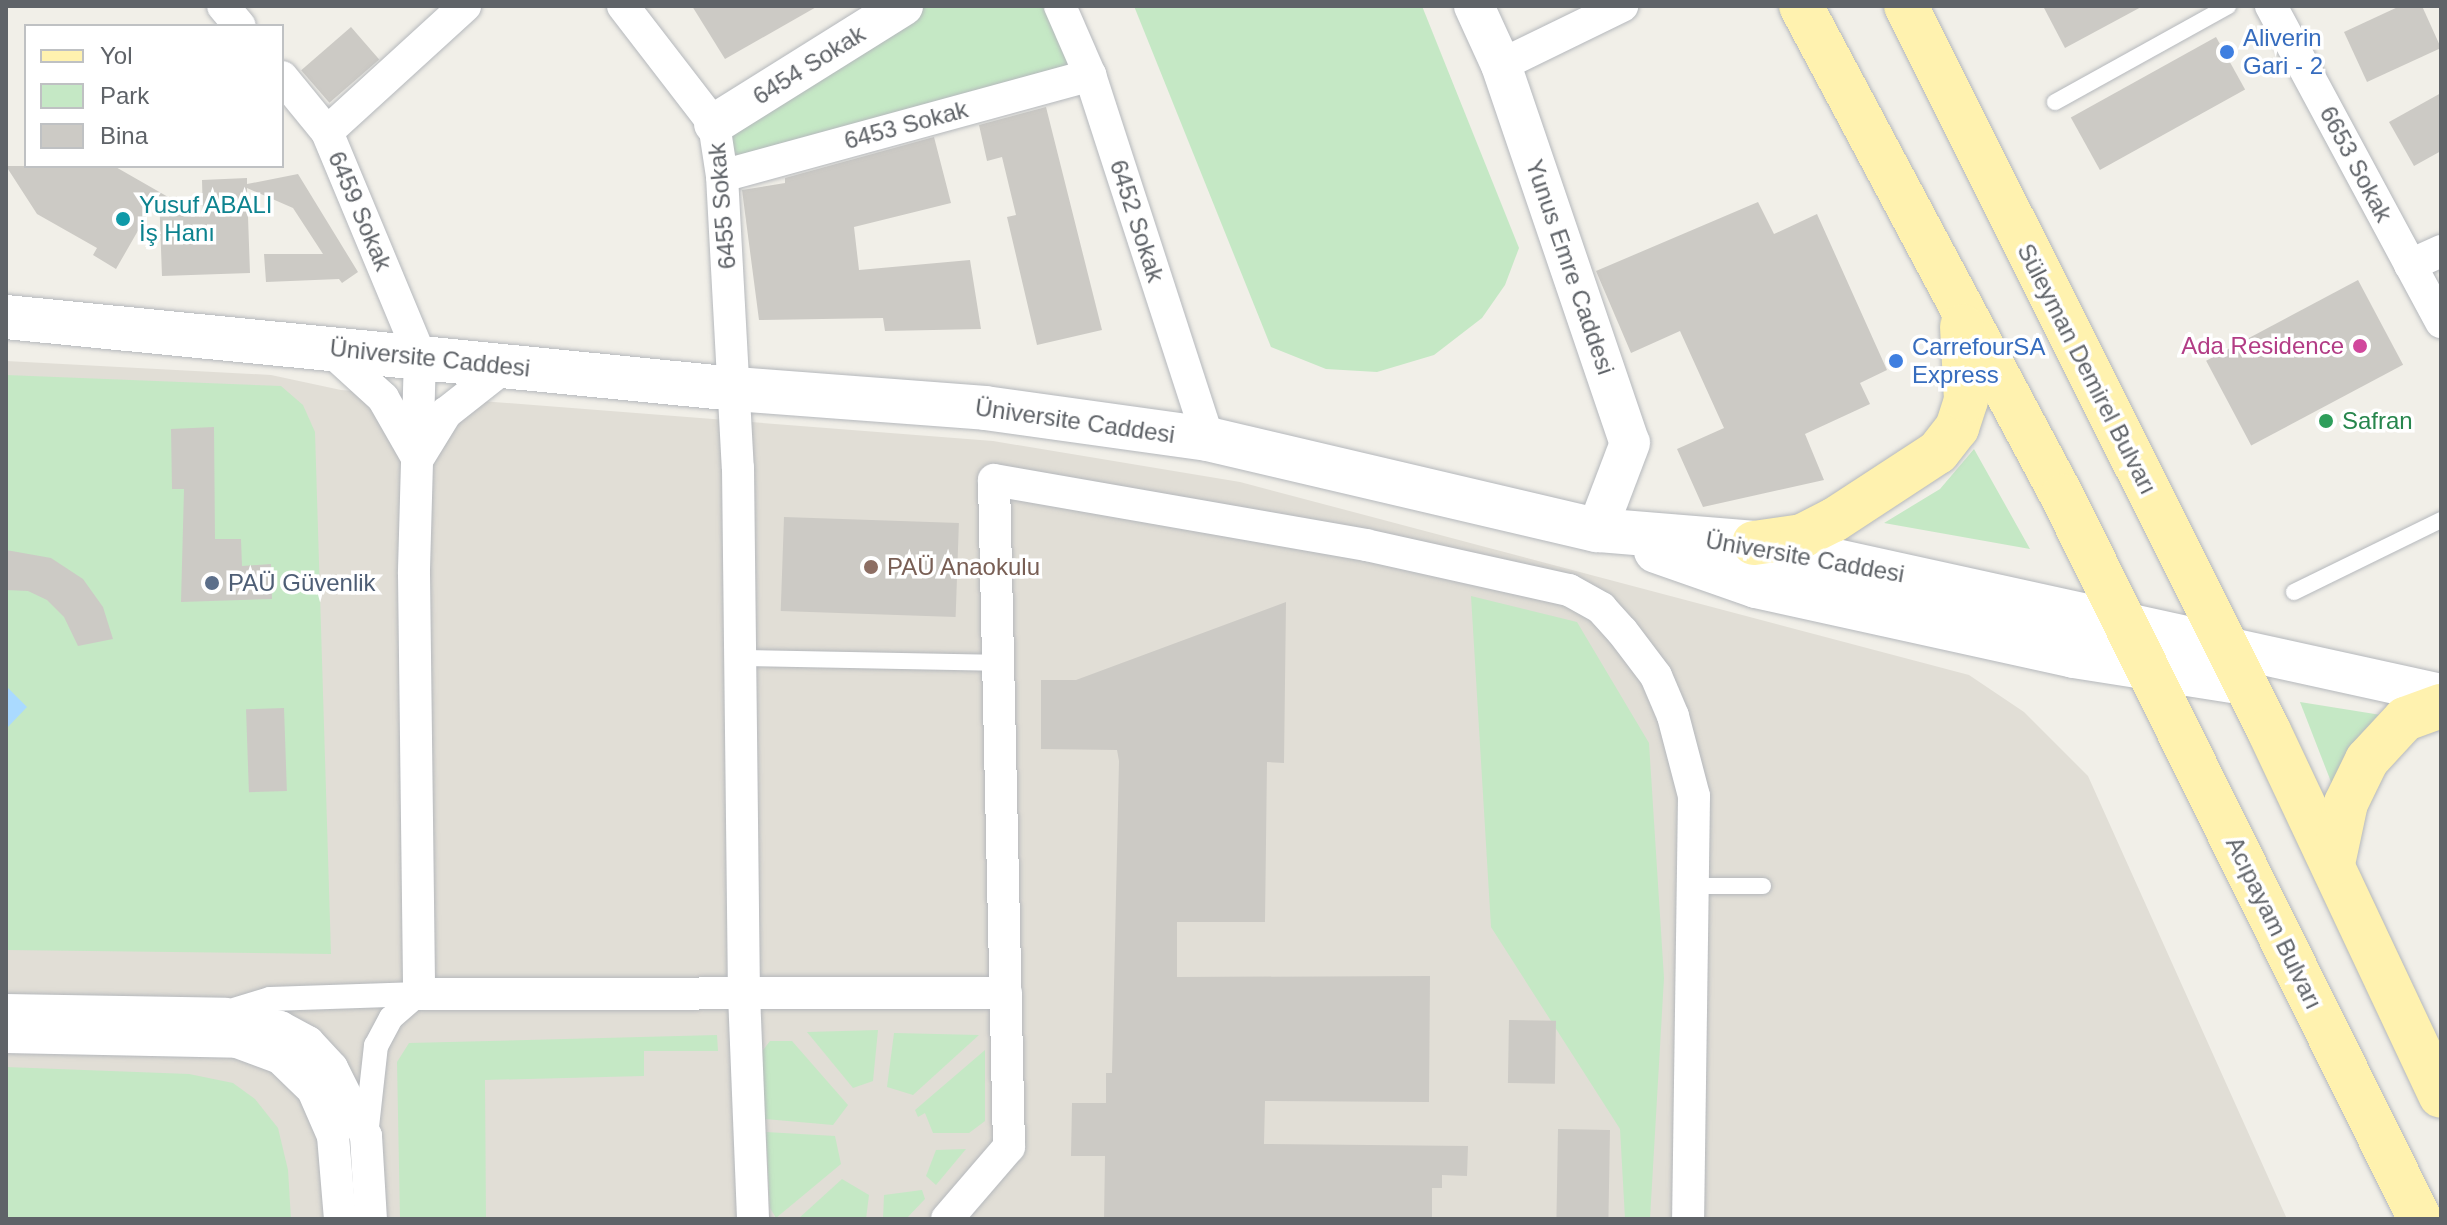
<!DOCTYPE html>
<meta charset="utf-8">
<style>
body{margin:0}
#map{position:relative;width:2447px;height:1225px;overflow:hidden;background:#f1efe8;font-family:Helvetica,sans-serif}
div>[style]{position:absolute}
.education>*{inset:0;background:#e1ded6}
.green>*{inset:0;background:#c5e8c5}
.water>*{inset:0;background:#aadaff}
.building>*{inset:0;background:#cccac5;transform-origin:0 0}
.roads{filter:drop-shadow(0 0 2px #b5b8bc) drop-shadow(0 0 2px #b5b8bc)}
.service>*{height:16px;margin:-8px;padding:0 8px;transform-origin:8px;border-radius:8px;background:#fff}
.pedestrian>*{height:24px;margin:-12px;padding:0 12px;transform-origin:12px;border-radius:12px;background:#fff}
.minor>*{height:32px;margin:-16px;padding:0 16px;transform-origin:16px;border-radius:16px;background:#fff}
.tertiary>*{height:40px;margin:-20px;padding:0 20px;transform-origin:20px;border-radius:20px;background:#fff}
.secondary>*{height:44px;margin:-22px;padding:0 22px;transform-origin:22px;border-radius:22px;background:#fff}
.primary>*{height:44px;margin:-22px;padding:0 22px;transform-origin:22px;border-radius:22px;background:#fff2af}
.dots>*{width:22px;height:22px;translate:-50% -50%;box-sizing:border-box;border:4px solid #fff;border-radius:50%}
span{translate:-50% -50%;white-space:nowrap;text-align:center;line-height:1.15;-webkit-text-stroke:7px #fff;paint-order:stroke}
.shop-label{font-size:24px;color:#366cbe}
.left{translate:0 -50%;text-align:left}
.street-label{font-size:24px;color:#5f6368}
.culture-label{font-size:24px;color:#0d838f}
.hotel-label{font-size:24px;color:#b23c85}
.right{translate:-100% -50%;text-align:right}
.leisure-label{font-size:24px;color:#27864d}
.education-label{font-size:24px;color:#785e54}
.service-label{font-size:24px;color:#4e5e75}
.frame{position:absolute;inset:0;border:8px solid #5f6368;pointer-events:none}
.legend{position:absolute;left:24px;top:24px;width:260px;height:144px;box-sizing:border-box;background:#fff;border:2px solid #bfc1c3;margin:0;padding:10px 14px;list-style:none;font-size:24px;color:#5f6368}
.legend li{display:flex;align-items:center;gap:16px;height:40px}
.legend b{width:40px;border:2px solid #bfc1c3}
</style>
<div id="map">
<div class="education">
<div style="clip-path:polygon(6px 361px,271px 375px,341px 390px,993px 441px,1240px 482px,1969px 675px,2024px 712px,2088px 776px,2287px 1219px,6px 1219px)"></div>
</div>
<div class="green">
<div style="clip-path:polygon(903px 6px,1060px 6px,1090px 75px,722px 176px,714px 124px)"></div>
<div style="clip-path:polygon(1134px 6px,1422px 6px,1519px 248px,1505px 285px,1482px 318px,1434px 355px,1377px 372px,1326px 369px,1271px 347px)"></div>
<div style="clip-path:polygon(6px 375px,281px 386px,303px 405px,315px 432px,331px 954px,6px 950px)"></div>
<div style="clip-path:polygon(1974px 449px,2030px 549px,1884px 523px,1940px 489px)"></div>
<div style="clip-path:polygon(1471px 596px,1577px 622px,1649px 743px,1664px 978px,1650px 1219px,1625px 1219px,1620px 1129px,1491px 927px)"></div>
<div style="clip-path:polygon(2300px 702px,2381px 715px,2333px 787px)"></div>
<div style="clip-path:polygon(878px 1030px,873px 1081px,853px 1088px,807px 1032px)"></div>
<div style="clip-path:polygon(894px 1033px,979px 1035px,913px 1095px,887px 1087px)"></div>
<div style="clip-path:polygon(717px 1035px,718px 1051px,644px 1051px,644px 1076px,485px 1080px,486px 1219px,400px 1219px,397px 1062px,409px 1043px)"></div>
<div style="clip-path:polygon(770px 1041px,792px 1041px,848px 1105px,833px 1125px,765px 1119px,760px 1054px)"></div>
<div style="clip-path:polygon(985px 1050px,985px 1121px,969px 1133px,933px 1133px,925px 1113px,918px 1117px,915px 1110px)"></div>
<div style="clip-path:polygon(6px 1067px,189px 1074px,233px 1083px,255px 1099px,278px 1128px,288px 1170px,291px 1219px,6px 1219px)"></div>
<div style="clip-path:polygon(766px 1132px,835px 1136px,841px 1164px,776px 1218px,770px 1208px)"></div>
<div style="clip-path:polygon(966px 1149px,936px 1185px,926px 1176px,936px 1150px)"></div>
<div style="clip-path:polygon(842px 1179px,869px 1195px,866px 1219px,798px 1219px)"></div>
<div style="clip-path:polygon(922px 1190px,925px 1199px,906px 1219px,883px 1219px,884px 1195px)"></div>
</div>
<div class="water">
<div style="clip-path:polygon(6px 686px,27px 707px,6px 729px)"></div>
</div>
<div class="building">
<div style="clip-path:polygon(692px 6px,818px 6px,725px 59px)"></div>
<div style="clip-path:polygon(2043px 6px,2143px 6px,2065px 48px)"></div>
<div style="clip-path:polygon(2400px 6px,2422px 6px,2441px 48px,2367px 82px,2344px 32px)"></div>
<div style="left:351px;top:27px;width:43px;height:66px;rotate:49deg"></div>
<div style="left:2216px;top:37px;width:60px;height:166px;rotate:61deg"></div>
<div style="clip-path:polygon(2441px 93px,2441px 151px,2414px 166px,2389px 122px)"></div>
<div style="clip-path:polygon(1046px 107px,1102px 330px,1037px 345px,1007px 217px,1016px 215px,1002px 157px,987px 161px,979px 125px)"></div>
<div style="clip-path:polygon(934px 137px,951px 203px,854px 227px,859px 270px,970px 260px,981px 329px,885px 331px,883px 318px,759px 320px,742px 190px,785px 183px,785px 178px)"></div>
<div style="clip-path:polygon(6px 166px,114px 166px,203px 217px,202px 180px,247px 178px,247px 184px,298px 174px,358px 272px,342px 283px,339px 279px,266px 282px,264px 254px,323px 254px,293px 208px,247px 188px,250px 273px,162px 276px,159px 194px,116px 269px,93px 255px,97px 248px,37px 214px)"></div>
<div style="clip-path:polygon(1758px 202px,1774px 234px,1817px 214px,1887px 370px,1860px 383px,1870px 404px,1805px 434px,1824px 480px,1703px 507px,1677px 449px,1724px 428px,1680px 331px,1631px 353px,1596px 271px)"></div>
<div style="left:2358px;top:280px;width:96px;height:172px;rotate:62deg"></div>
<div style="clip-path:polygon(214px 427px,215px 539px,241px 539px,242px 566px,271px 564px,272px 599px,181px 602px,184px 489px,172px 489px,171px 429px)"></div>
<div style="left:784px;top:517px;width:175px;height:94px;rotate:2deg"></div>
<div style="clip-path:polygon(6px 550px,51px 558px,83px 579px,103px 607px,113px 639px,78px 646px,64px 617px,47px 600px,28px 591px,6px 590px)"></div>
<div style="clip-path:polygon(1286px 602px,1284px 763px,1267px 762px,1265px 922px,1177px 922px,1177px 977px,1430px 976px,1429px 1102px,1265px 1101px,1264px 1144px,1468px 1146px,1467px 1176px,1442px 1175px,1442px 1188px,1432px 1188px,1432px 1219px,1104px 1219px,1105px 1156px,1071px 1156px,1072px 1103px,1106px 1103px,1106px 1073px,1112px 1073px,1119px 761px,1117px 750px,1041px 749px,1041px 680px,1076px 680px)"></div>
<div style="left:284px;top:708px;width:83px;height:38px;rotate:88deg"></div>
<div style="left:1509px;top:1020px;width:47px;height:63px;rotate:1deg"></div>
<div style="left:1558px;top:1129px;width:52px;height:90px;rotate:1deg"></div>
</div>
<div class="roads">
<div class="service">
<div style="left:2055px;top:102px;width:198px;rotate:-29deg"></div>
<div style="left:2294px;top:592px;width:164px;rotate:-26.1deg"></div>
<div style="left:740px;top:658px;width:258px;rotate:1.1deg"></div>
<div style="left:1696px;top:886px;width:67px"></div>
</div>
<div class="pedestrian">
<div style="left:224px;top:1013px;width:48px;rotate:-16.9deg"></div>
<div style="left:270px;top:999px;width:149px;rotate:-1.9deg"></div>
<div style="left:366px;top:1136px;width:91px;rotate:-83.7deg"></div>
<div style="left:376px;top:1046px;width:32px;rotate:-62deg"></div>
<div style="left:391px;top:1018px;width:37px;rotate:-41deg"></div>
</div>
<div class="minor">
<div style="left:223px;top:6px;width:26px;rotate:50deg"></div>
<div style="left:623px;top:6px;width:149px;rotate:52.4deg"></div>
<div style="left:714px;top:124px;width:53px;rotate:81.3deg"></div>
<div style="left:722px;top:176px;width:292px;rotate:86.9deg"></div>
<div style="left:738px;top:468px;width:526px;rotate:89.35deg"></div>
<div style="left:744px;top:994px;width:225px;rotate:87.7deg"></div>
<div style="left:1060px;top:6px;width:75px;rotate:66.5deg"></div>
<div style="left:1090px;top:75px;width:383px;rotate:72deg"></div>
<div style="left:2271px;top:6px;width:359px;rotate:61.7deg"></div>
<div style="left:1501px;top:65px;width:135px;rotate:-26deg"></div>
<div style="left:282px;top:77px;width:71px;rotate:50.7deg"></div>
<div style="left:327px;top:132px;width:242px;rotate:67.4deg"></div>
<div style="left:420px;top:355px;width:219px;rotate:91.6deg"></div>
<div style="left:414px;top:574px;width:420px;rotate:89.3deg"></div>
<div style="left:419px;top:994px;width:587px;rotate:-0.1deg"></div>
<div style="left:327px;top:132px;width:187px;rotate:-42.4deg"></div>
<div style="left:722px;top:176px;width:382px;rotate:-15.3deg"></div>
<div style="left:2410px;top:265px;width:34px;rotate:-24deg"></div>
<div style="left:327px;top:347px;width:76px;rotate:42.3deg"></div>
<div style="left:383px;top:398px;width:64px;rotate:60.3deg"></div>
<div style="left:419px;top:457px;width:52px;rotate:-58.5deg"></div>
<div style="left:446px;top:413px;width:78px;rotate:-38.2deg"></div>
<div style="left:6px;top:1010px;width:219px;rotate:1deg"></div>
<div style="left:225px;top:1014px;width:57px;rotate:13.3deg"></div>
<div style="left:280px;top:1027px;width:32px;rotate:28deg"></div>
<div style="left:308px;top:1042px;width:35px;rotate:47deg"></div>
<div style="left:332px;top:1068px;width:76px;rotate:63.4deg"></div>
<div style="left:366px;top:1136px;width:83px;rotate:86.6deg"></div>
<div style="left:6px;top:1037px;width:231px;rotate:1.2deg"></div>
<div style="left:237px;top:1042px;width:46px;rotate:20.4deg"></div>
<div style="left:280px;top:1058px;width:46px;rotate:44.1deg"></div>
<div style="left:313px;top:1090px;width:50px;rotate:66.5deg"></div>
<div style="left:333px;top:1136px;width:83px;rotate:85.2deg"></div>
<div style="left:947px;top:1219px;width:95px;rotate:-49.3deg"></div>
<div style="left:1009px;top:1147px;width:667px;rotate:-91.29deg"></div>
<div style="left:994px;top:480px;width:378px;rotate:9.9deg"></div>
<div style="left:1366px;top:545px;width:208px;rotate:12.5deg"></div>
<div style="left:1569px;top:590px;width:37px;rotate:29deg"></div>
<div style="left:1601px;top:608px;width:31px;rotate:48deg"></div>
<div style="left:1622px;top:631px;width:56px;rotate:52.9deg"></div>
<div style="left:1656px;top:676px;width:43px;rotate:67deg"></div>
<div style="left:1673px;top:716px;width:83px;rotate:75.3deg"></div>
<div style="left:1694px;top:796px;width:423px;rotate:90.8deg"></div>
</div>
<div class="tertiary">
<div style="left:1474px;top:6px;width:65px;rotate:65.4deg"></div>
<div style="left:1501px;top:65px;width:399px;rotate:71.2deg"></div>
<div style="left:1630px;top:443px;width:93px;rotate:110.8deg"></div>
<div style="left:714px;top:124px;width:223px;rotate:-32deg"></div>
<div style="left:2227px;top:647px;width:219px;rotate:12.4deg"></div>
</div>
<div class="secondary">
<div style="left:6px;top:317px;width:733px;rotate:5.64deg"></div>
<div style="left:735px;top:389px;width:251px;rotate:4.3deg"></div>
<div style="left:985px;top:408px;width:225px;rotate:7.9deg"></div>
<div style="left:1208px;top:439px;width:400px;rotate:13.2deg"></div>
<div style="left:1597px;top:530px;width:158px;rotate:4.7deg"></div>
<div style="left:1754px;top:543px;width:484px;rotate:12.4deg"></div>
<div style="left:1656px;top:551px;width:106px;rotate:19.3deg"></div>
<div style="left:1756px;top:586px;width:326px;rotate:12.4deg"></div>
<div style="left:2074px;top:656px;width:173px;rotate:9deg"></div>
</div>
<div class="primary">
<div style="left:1801px;top:6px;width:555px;rotate:61.96deg"></div>
<div style="left:2062px;top:496px;width:807px;rotate:63.66deg"></div>
<div style="left:1906px;top:6px;width:811px;rotate:63.4deg"></div>
<div style="left:2269px;top:731px;width:403px;rotate:64.8deg"></div>
<div style="left:1754px;top:543px;width:49px;rotate:-8.3deg"></div>
<div style="left:1802px;top:536px;width:36px;rotate:-27deg"></div>
<div style="left:1834px;top:520px;width:124px;rotate:-33.2deg"></div>
<div style="left:1938px;top:452px;width:31px;rotate:-52deg"></div>
<div style="left:1957px;top:428px;width:29px;rotate:-72deg"></div>
<div style="left:1966px;top:400px;width:74px;rotate:-93.1deg"></div>
<div style="left:2333px;top:864px;width:62px;rotate:-78deg"></div>
<div style="left:2346px;top:803px;width:48px;rotate:-64deg"></div>
<div style="left:2367px;top:760px;width:56px;rotate:-47.2deg"></div>
<div style="left:2405px;top:719px;width:38px;rotate:-20deg"></div>
</div>
</div>
<div class="dots">
<div style="left:2227px;top:52px;background:#3f7fe0"></div>
<div style="left:123px;top:219px;background:#0f9aa8"></div>
<div style="left:2360px;top:346px;background:#d1479c"></div>
<div style="left:1896px;top:361px;background:#3f7fe0"></div>
<div style="left:2326px;top:421px;background:#2e9e5b"></div>
<div style="left:871px;top:567px;background:#8d6e63"></div>
<div style="left:212px;top:583px;background:#5c6f8a"></div>
</div>
<div class="shop-label">
<span class="left" style="left:2243px;top:52px">Aliverin<br>Gari - 2</span>
<span class="left" style="left:1912px;top:361px">CarrefourSA<br>Express</span>
</div>
<div class="street-label">
<span style="left:809px;top:65px;rotate:-32deg">6454 Sokak</span>
<span style="left:906px;top:125px;rotate:-15deg">6453 Sokak</span>
<span style="left:2356px;top:164px;rotate:62deg">6653 Sokak</span>
<span style="left:722px;top:206px;rotate:-95deg">6455 Sokak</span>
<span style="left:360px;top:211px;rotate:67deg">6459 Sokak</span>
<span style="left:1137px;top:221px;rotate:72deg">6452 Sokak</span>
<span style="left:1570px;top:267px;rotate:71deg">Yunus Emre Caddesi</span>
<span style="left:430px;top:358px;rotate:6deg">Üniversite Caddesi</span>
<span style="left:2087px;top:369px;rotate:63deg">Süleyman Demirel Bulvarı</span>
<span style="left:1075px;top:421px;rotate:8deg">Üniversite Caddesi</span>
<span style="left:1805px;top:557px;rotate:10deg">Üniversite Caddesi</span>
<span style="left:2274px;top:923px;rotate:64deg">Acıpayam Bulvarı</span>
</div>
<div class="culture-label">
<span class="left" style="left:139px;top:219px">Yusuf ABALI<br>İş Hanı</span>
</div>
<div class="hotel-label">
<span class="right" style="left:2344px;top:346px">Ada Residence</span>
</div>
<div class="leisure-label">
<span class="left" style="left:2342px;top:421px">Safran</span>
</div>
<div class="education-label">
<span class="left" style="left:887px;top:567px">PAÜ Anaokulu</span>
</div>
<div class="service-label">
<span class="left" style="left:228px;top:583px">PAÜ Güvenlik</span>
</div>
<div class="frame"></div>
<ul class="legend">
<li><b style="height:10px;background:#fff2af"></b>Yol</li>
<li><b style="height:22px;background:#c5e8c5"></b>Park</li>
<li><b style="height:22px;background:#cccac5"></b>Bina</li>
</ul>
</div>
